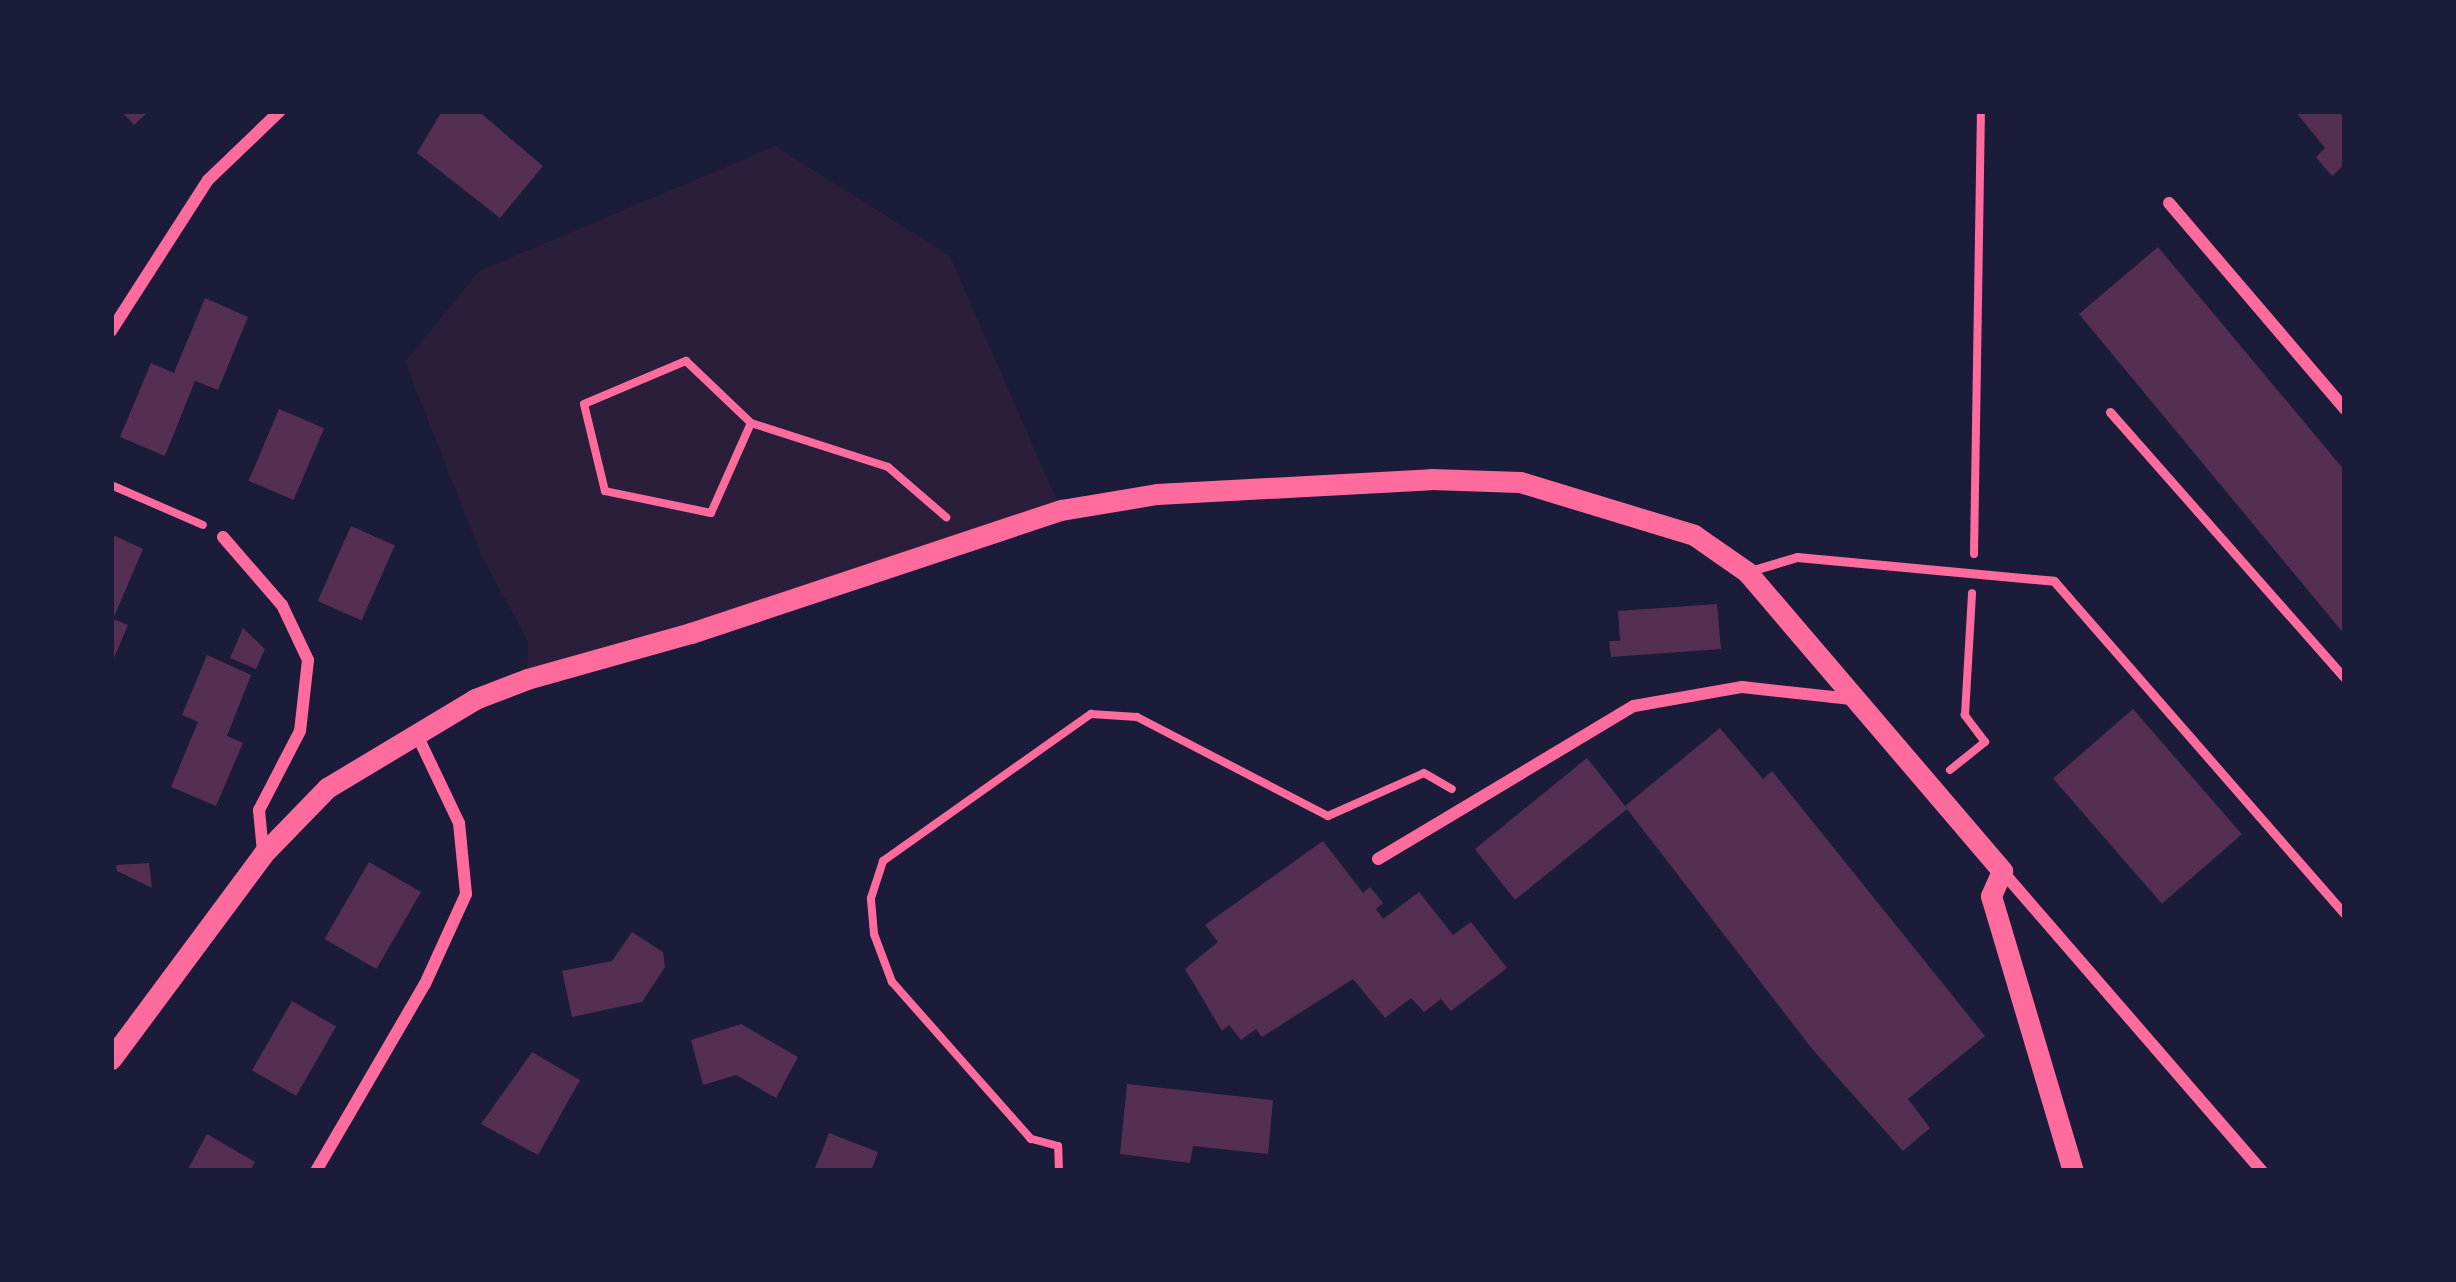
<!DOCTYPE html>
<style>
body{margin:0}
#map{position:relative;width:2456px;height:1282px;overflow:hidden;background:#1b1b3a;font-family:"Noto Sans",sans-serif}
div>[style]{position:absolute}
.green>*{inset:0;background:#2a1e3b}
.building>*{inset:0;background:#542f53;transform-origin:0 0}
.path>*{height:8px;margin:-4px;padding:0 4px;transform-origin:4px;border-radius:4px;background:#ff6b9d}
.service>*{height:9px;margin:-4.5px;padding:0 4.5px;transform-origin:4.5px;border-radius:4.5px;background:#ff6b9d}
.minor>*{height:12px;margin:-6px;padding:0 6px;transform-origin:6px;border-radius:6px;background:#ff6b9d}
.tertiary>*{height:21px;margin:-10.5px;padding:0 10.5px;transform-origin:10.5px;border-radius:10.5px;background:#ff6b9d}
span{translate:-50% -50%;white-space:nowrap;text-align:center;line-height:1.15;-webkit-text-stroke:9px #1b1b3a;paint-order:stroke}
.frame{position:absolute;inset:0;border:114px solid #1b1b3a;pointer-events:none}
</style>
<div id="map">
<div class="green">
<div style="clip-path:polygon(775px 146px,950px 256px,1061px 510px,527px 679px,528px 642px,481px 554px,405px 362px,479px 271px)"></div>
</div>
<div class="building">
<div style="clip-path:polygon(121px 111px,149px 111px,134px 125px)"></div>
<div style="clip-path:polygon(442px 111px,478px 111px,543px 166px,500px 218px,417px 153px)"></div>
<div style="clip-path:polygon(2295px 111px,2345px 111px,2345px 164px,2332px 176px,2316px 157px,2325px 148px)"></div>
<div style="clip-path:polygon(2158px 247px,2345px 471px,2345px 635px,2079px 314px)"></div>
<div style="clip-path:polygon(205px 298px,248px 317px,218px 390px,195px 381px,165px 456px,120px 437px,151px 363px,174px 373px)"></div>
<div style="left:279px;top:409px;width:49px;height:78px;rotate:23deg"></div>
<div style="left:351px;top:526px;width:48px;height:82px;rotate:24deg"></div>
<div style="clip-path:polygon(111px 534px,143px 549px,113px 619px,128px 625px,111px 665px)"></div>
<div style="clip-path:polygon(1717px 604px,1721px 649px,1611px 657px,1609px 641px,1620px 641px,1618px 611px)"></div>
<div style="clip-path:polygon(243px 628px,265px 649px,256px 669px,230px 658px)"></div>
<div style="clip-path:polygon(207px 655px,251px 675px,227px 736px,243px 743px,216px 806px,171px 787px,198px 722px,182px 715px)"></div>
<div style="left:2133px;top:709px;width:166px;height:106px;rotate:49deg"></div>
<div style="clip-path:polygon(1720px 728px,1763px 779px,1772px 771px,1985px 1036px,1908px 1099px,1930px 1128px,1903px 1151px,1813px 1050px,1627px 809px,1515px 900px,1475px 849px,1587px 758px,1625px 806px)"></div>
<div style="clip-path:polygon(1323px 841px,1363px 893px,1370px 887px,1383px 903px,1376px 909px,1383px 919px,1419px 892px,1453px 935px,1471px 922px,1507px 968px,1451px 1011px,1441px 999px,1424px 1012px,1411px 998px,1385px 1018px,1353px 979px,1262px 1037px,1256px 1029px,1241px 1040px,1229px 1025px,1222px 1031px,1185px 969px,1218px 942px,1205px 925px)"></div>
<div style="left:369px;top:862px;width:60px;height:89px;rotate:30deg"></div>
<div style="clip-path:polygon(149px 863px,152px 888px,117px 871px,116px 865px)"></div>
<div style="clip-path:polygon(632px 932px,663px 952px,665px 967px,642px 1002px,572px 1017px,562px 971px,612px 961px)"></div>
<div style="left:292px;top:1001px;width:51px;height:80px;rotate:30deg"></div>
<div style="clip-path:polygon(741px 1024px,798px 1057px,776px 1098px,736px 1075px,703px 1085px,691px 1040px)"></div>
<div style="clip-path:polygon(532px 1052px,580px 1080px,538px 1155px,481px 1124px)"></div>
<div style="clip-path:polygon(1127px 1084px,1273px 1100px,1268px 1154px,1193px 1146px,1190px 1163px,1120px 1154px)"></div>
<div style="clip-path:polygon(829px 1133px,878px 1152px,871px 1171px,814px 1171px)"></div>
<div style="clip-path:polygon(207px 1134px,255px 1162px,250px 1171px,187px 1171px)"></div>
</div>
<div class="path">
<div style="left:751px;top:423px;width:98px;rotate:114deg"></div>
<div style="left:711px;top:513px;width:108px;rotate:-168.3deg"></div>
<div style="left:605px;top:491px;width:89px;rotate:-103.6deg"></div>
<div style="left:584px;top:404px;width:111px;rotate:-22.9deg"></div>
<div style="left:686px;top:361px;width:90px;rotate:43.6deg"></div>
<div style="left:751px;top:423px;width:144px;rotate:17.8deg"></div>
<div style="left:888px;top:467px;width:77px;rotate:40.8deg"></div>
<div style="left:111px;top:485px;width:100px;rotate:23.5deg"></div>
<div style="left:1974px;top:554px;width:443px;rotate:-89.1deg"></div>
<div style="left:1950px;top:770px;width:45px;rotate:-38.7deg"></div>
<div style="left:1985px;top:742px;width:34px;rotate:-127deg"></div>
<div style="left:1965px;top:715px;width:122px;rotate:-86.7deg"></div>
<div style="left:1059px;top:1171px;width:25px;rotate:-92deg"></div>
<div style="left:1058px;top:1146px;width:28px;rotate:-165deg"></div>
<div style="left:1031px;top:1139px;width:210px;rotate:-131.5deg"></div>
<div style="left:892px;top:982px;width:51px;rotate:-110.6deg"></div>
<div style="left:874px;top:934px;width:36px;rotate:-95deg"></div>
<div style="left:871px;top:898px;width:39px;rotate:-72deg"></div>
<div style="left:883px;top:861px;width:255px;rotate:-35.3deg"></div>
<div style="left:1091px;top:714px;width:46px;rotate:3.7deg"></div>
<div style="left:1137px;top:717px;width:215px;rotate:27.4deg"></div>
<div style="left:1328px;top:816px;width:105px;rotate:-24.1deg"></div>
<div style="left:1424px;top:773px;width:32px;rotate:30deg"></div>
</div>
<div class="service">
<div style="left:2110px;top:412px;width:356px;rotate:48.6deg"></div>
<div style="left:1750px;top:571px;width:49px;rotate:-16.6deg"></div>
<div style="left:1797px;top:557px;width:258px;rotate:5.3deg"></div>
<div style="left:2054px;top:581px;width:443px;rotate:48.9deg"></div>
</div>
<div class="minor">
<div style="left:2169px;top:203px;width:271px;rotate:49.5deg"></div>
<div style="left:111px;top:331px;width:179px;rotate:-57.3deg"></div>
<div style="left:208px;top:180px;width:100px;rotate:-43.8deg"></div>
<div style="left:223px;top:537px;width:90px;rotate:49.1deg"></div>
<div style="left:282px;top:605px;width:61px;rotate:64.7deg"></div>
<div style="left:308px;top:660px;width:71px;rotate:96.4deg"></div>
<div style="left:300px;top:731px;width:89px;rotate:117.4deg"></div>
<div style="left:259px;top:810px;width:42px;rotate:84.6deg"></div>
<div style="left:1378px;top:859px;width:298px;rotate:-30.9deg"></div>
<div style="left:1634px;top:706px;width:110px;rotate:-10deg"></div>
<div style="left:1742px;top:687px;width:110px;rotate:6.3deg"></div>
<div style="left:2002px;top:871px;width:397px;rotate:49.1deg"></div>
<div style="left:316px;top:1171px;width:216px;rotate:-59.8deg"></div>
<div style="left:425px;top:984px;width:99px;rotate:-65.5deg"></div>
<div style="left:466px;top:894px;width:71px;rotate:-95.6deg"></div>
<div style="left:459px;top:823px;width:100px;rotate:-115.5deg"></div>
</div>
<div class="tertiary">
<div style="left:111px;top:1059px;width:255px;rotate:-53.4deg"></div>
<div style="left:263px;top:854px;width:92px;rotate:-45.9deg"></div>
<div style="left:327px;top:788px;width:173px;rotate:-31deg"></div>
<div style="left:475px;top:699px;width:56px;rotate:-21deg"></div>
<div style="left:527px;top:679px;width:170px;rotate:-15.7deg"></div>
<div style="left:691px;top:633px;width:390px;rotate:-18.4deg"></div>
<div style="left:1061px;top:510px;width:97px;rotate:-9.5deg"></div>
<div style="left:1157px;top:494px;width:274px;rotate:-3.1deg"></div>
<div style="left:1431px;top:479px;width:89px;rotate:1.9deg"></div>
<div style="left:1520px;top:482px;width:182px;rotate:16.9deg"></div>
<div style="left:1694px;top:535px;width:65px;rotate:34.9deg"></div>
<div style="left:1747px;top:572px;width:393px;rotate:49.5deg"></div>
<div style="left:2002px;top:871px;width:27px;rotate:114deg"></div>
<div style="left:1991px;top:896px;width:287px;rotate:73.4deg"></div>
</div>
<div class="frame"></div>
</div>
